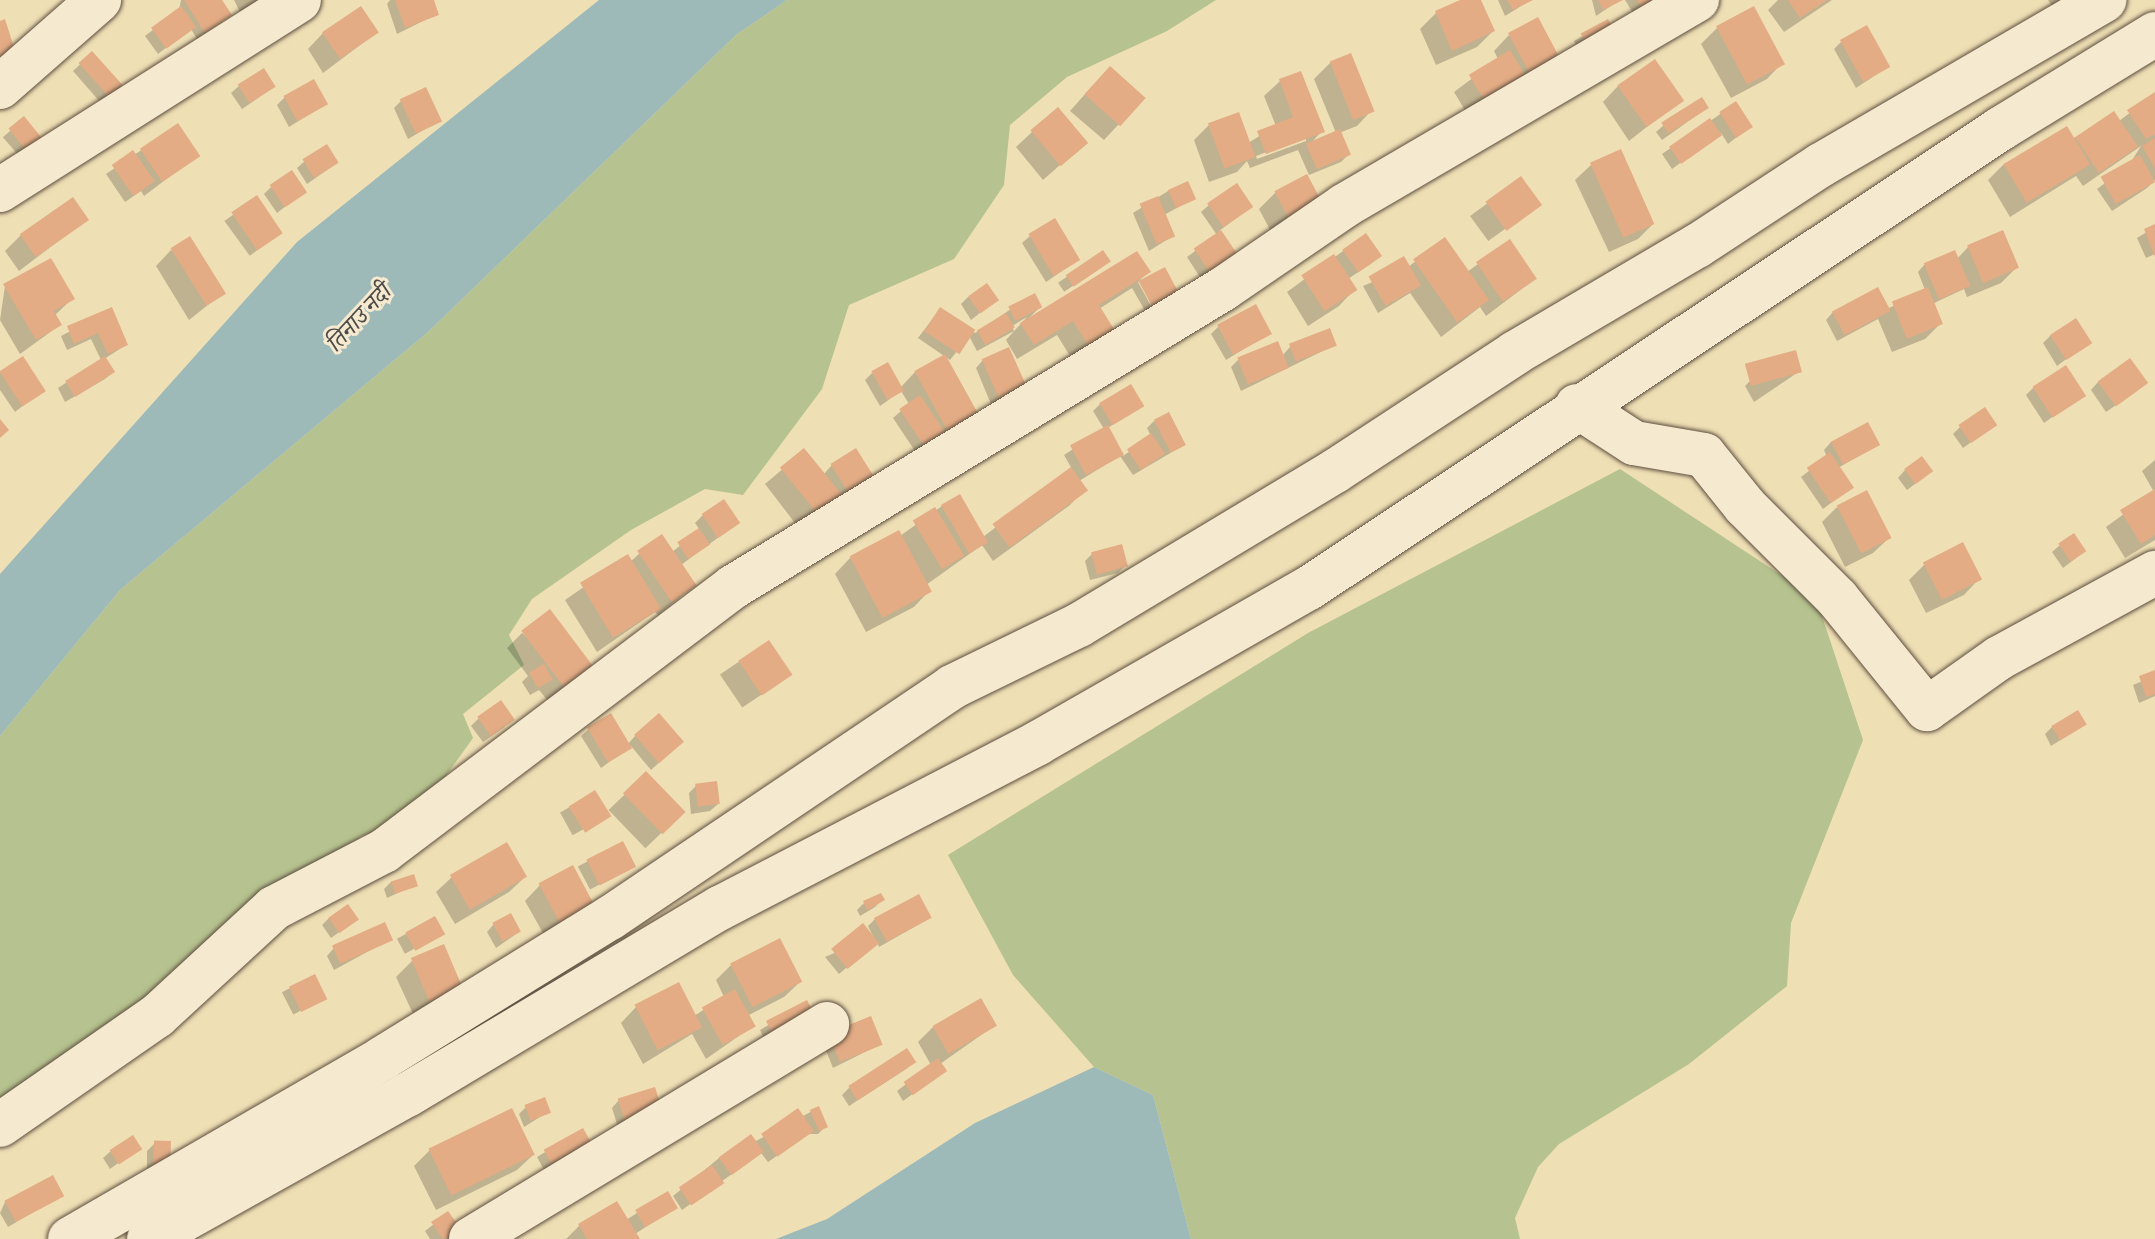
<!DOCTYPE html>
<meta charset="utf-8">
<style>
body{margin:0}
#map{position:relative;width:2155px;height:1239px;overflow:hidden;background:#efdfb5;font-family:Vollkorn,"Noto Serif Devanagari",serif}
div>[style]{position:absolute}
.green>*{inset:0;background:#b6c28f}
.water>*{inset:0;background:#9ebab8}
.shadow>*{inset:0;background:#0003;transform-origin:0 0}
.building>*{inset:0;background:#e3ac85;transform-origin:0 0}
.roads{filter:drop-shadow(0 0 2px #5c4e3f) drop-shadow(0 0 2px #5c4e3f)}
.minor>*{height:44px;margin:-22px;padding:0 22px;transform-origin:22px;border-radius:22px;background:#f5eacf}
span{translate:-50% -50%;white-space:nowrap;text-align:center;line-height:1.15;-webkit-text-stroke:6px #f5eacf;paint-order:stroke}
.water-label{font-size:24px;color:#4e4c48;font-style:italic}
</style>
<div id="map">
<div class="green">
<div style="clip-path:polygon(787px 0,1216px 0,1167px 31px,1067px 77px,1010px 125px,1004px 185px,954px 259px,849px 305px,822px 389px,743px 495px,705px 489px,631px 530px,532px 599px,509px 635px,524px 665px,463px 714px,473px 738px,415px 819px,362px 836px,203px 949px,156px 986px,162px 1006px,0 1117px,0 736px,120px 590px,428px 332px,736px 35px)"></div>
<div style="clip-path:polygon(1620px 469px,1816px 598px,1863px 740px,1791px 923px,1787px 986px,1689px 1064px,1559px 1144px,1538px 1167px,1515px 1218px,1520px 1239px,1191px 1239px,1153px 1095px,1094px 1067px,1013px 975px,948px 855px,1308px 633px)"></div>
</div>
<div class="water">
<div style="clip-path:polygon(599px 0,787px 0,736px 35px,428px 332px,120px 590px,0 736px,0 574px,297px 242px)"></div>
<div style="clip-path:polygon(1094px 1067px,1153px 1095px,1191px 1239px,776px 1239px,827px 1219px,975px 1123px)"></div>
</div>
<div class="shadow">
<div style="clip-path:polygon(181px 0,220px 0,229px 15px,197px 39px,191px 29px,158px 54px,145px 36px,179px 10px)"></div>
<div style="clip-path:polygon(234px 0,261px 0,240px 12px)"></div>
<div style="clip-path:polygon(390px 0,432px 0,437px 14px,397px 34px,387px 4px)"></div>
<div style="clip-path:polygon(1465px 0,1479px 0,1493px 31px,1477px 47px,1436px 65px,1420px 29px,1436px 13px)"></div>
<div style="clip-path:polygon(1498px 0,1531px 0,1505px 16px)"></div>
<div style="clip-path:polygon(1592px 0,1620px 0,1596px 16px)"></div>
<div style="clip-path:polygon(1625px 0,1671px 0,1638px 21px)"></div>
<div style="clip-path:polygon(1778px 0,1832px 0,1784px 32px,1768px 10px)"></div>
<div style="clip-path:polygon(2048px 0,2065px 0,2052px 6px)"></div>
<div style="clip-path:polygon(1607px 22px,1584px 60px,1574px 41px)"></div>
<div style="clip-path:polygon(1717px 28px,1782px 63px,1767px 79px,1731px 98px,1701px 44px)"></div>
<div style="clip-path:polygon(323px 33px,376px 33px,323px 73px,308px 49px)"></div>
<div style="clip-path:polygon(1509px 35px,1543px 75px,1475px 127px,1454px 92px,1498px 59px,1494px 51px)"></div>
<div style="clip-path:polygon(1841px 42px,1888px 67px,1856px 88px,1834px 49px)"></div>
<div style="clip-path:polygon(92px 53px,113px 92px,100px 102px,73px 71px)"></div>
<div style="clip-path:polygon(evenodd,1350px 55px,1372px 110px,1357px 126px,1339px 133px,1348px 155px,1341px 162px,1309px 175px,1298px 150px,1250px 168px,1247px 161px,1237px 172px,1209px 182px,1194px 140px,1209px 125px,1248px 143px,1276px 126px,1264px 96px,1280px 81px,1322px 131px,1310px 144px,1336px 133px,1314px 79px,1330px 63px,1350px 55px,1306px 137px,1306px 141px,1257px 159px,1256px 156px,1306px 137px)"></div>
<div style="clip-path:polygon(1094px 84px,1119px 124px,1104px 140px,1070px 111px)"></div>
<div style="clip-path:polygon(239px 86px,274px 87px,242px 109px,231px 93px)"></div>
<div style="clip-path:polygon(1618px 86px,1681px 100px,1629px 141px,1603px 102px)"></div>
<div style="clip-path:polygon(2155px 94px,2155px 180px,2147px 188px,2112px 211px,2097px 189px,2129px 165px,2141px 146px,2083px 186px,2076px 176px,2010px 217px,1988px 180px,2004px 164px,2119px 121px)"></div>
<div style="clip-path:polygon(285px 97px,326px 104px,289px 127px,277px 105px)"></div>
<div style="clip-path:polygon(401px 101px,439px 121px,408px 139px,394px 108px)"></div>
<div style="clip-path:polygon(1735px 104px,1751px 126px,1728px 144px,1721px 133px,1672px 169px,1662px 154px)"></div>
<div style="clip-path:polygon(1707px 108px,1662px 140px,1656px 132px,1664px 125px)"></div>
<div style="left:24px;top:119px;width:29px;height:28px;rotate:49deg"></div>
<div style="clip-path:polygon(177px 126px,197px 156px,144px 196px,141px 191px,125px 202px,106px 174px)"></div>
<div style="clip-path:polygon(1032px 132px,1085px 143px,1043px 180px,1016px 147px)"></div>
<div style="clip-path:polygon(305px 161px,337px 163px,307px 184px,297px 168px)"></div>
<div style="clip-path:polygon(1591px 165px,1653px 224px,1638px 239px,1609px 252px,1575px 180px)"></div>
<div style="clip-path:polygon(1306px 177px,1323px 209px,1276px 241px,1259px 209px,1275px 193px)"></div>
<div style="left:1521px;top:179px;width:31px;height:63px;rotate:54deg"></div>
<div style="clip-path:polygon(271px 187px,304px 192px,277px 213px,264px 194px)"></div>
<div style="clip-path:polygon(1168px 191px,1193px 199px,1164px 215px,1173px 236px,1149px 251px,1133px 213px)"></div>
<div style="left:256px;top:198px;width:43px;height:39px;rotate:54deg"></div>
<div style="clip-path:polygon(1209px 205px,1251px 207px,1219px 231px,1239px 260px,1205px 285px,1187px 257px,1217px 235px,1201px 212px)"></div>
<div style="clip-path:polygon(86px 220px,19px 271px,5px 251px,21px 235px)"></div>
<div style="clip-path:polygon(2155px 227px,2155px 254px,2146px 258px,2137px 238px)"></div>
<div style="clip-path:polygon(1030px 236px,1078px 260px,1046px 282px,1022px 243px)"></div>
<div style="clip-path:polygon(1444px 240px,1467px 272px,1510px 241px,1535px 279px,1486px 316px,1480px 307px,1441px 337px,1410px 293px,1378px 313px,1363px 286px,1408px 267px)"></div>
<div style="clip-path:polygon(1968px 247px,2016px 268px,2001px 283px,1967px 297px,1964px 289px,1932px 304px,1940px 324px,1925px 339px,1892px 352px,1878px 319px,1837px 341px,1826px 320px,1833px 312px,1887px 309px,1925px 290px,1918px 272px,1925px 264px,1957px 259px)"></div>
<div style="clip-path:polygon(171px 250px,223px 293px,189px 320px,156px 266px)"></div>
<div style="clip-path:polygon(1343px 251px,1372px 263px,1348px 279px,1354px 290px,1339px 306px,1308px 326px,1287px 292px)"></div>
<div style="left:1102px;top:253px;width:11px;height:53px;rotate:56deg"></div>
<div style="clip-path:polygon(1148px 272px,1138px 282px,1158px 319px,1152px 323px,1132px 288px,1099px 309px,1114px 334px,1075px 364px,1057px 335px,1017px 359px,1006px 340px,1027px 317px,1012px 326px,1014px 331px,977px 351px,969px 336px,950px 360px,918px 338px,940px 309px,975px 333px,1011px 309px,1040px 307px,1029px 318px)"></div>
<div style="clip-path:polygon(5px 286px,72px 299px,54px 316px,60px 325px,20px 354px,0 320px)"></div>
<div style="clip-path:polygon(968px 297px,996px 300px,971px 320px,961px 304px)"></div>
<div style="clip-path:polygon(111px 310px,126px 345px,104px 359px,112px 372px,105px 379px,65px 402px,58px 388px,101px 360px,91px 339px,67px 350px,61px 336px)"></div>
<div style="clip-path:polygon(1219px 326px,1270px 333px,1226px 360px,1211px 334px)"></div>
<div style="clip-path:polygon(2050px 336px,2089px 342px,2057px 366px,2043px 343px)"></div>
<div style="clip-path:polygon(1335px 345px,1241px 391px,1231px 367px,1238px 360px,1282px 356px,1290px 347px)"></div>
<div style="clip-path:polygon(22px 359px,43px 390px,15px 412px,0 390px,0 373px)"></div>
<div style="clip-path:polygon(983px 360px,1016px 393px,991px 404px,976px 368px)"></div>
<div style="clip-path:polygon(1800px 371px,1754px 402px,1745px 386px,1752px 379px)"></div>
<div style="clip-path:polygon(915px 372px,977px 416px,917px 454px,893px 418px,909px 404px,901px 391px,880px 406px,865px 380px,872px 373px,900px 388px)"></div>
<div style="clip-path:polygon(2098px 382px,2138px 390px,2106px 412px,2091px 390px)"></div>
<div style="clip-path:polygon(2033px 388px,2083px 395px,2044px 423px,2026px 395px)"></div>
<div style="clip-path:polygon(1100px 404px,1141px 405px,1108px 428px,1123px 456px,1151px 436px,1147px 428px,1154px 421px,1184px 445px,1133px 475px,1120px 456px,1079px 481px,1085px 489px,1070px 505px,993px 561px,982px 545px,926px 585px,929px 591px,914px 607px,866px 632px,835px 574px,850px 558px,900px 536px,942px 506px,983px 537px,1072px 469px,1064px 455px,1104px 429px,1093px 411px)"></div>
<div style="clip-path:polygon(1995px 425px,1963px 448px,1953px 434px,1961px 426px)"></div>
<div style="clip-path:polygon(1831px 442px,1878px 444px,1838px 468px,1851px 488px,1823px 509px,1801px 477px,1827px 457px,1824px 450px)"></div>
<div style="clip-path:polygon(804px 451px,823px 475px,832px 465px,872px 476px,805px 536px,765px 484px)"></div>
<div style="clip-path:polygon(2155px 460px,2155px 540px,2125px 558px,2106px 527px,2154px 492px,2142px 471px)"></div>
<div style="clip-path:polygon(1905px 470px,1923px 478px,1907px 490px,1898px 478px)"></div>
<div style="clip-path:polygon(1837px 507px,1889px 538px,1873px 553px,1845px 567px,1822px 522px)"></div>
<div style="clip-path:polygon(703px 515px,738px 523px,681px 565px,695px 585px,658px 615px,655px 612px,597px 652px,565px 600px,627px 557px,630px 562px,640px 553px,672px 552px,700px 530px,695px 523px)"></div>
<div style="clip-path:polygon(2060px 545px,2076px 558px,2063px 568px,2052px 552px)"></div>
<div style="clip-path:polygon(1092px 554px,1125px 566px,1118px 573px,1090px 580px,1085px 561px)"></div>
<div style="clip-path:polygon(1925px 564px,1979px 579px,1964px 595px,1926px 613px,1909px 580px)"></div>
<div style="clip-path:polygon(522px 633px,575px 681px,548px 701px,539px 690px,530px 695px,522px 682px,528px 676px,507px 648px)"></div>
<div style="left:768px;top:642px;width:40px;height:58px;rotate:56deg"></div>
<div style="clip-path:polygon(2155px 676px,2155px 696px,2139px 703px,2133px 685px)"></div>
<div style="clip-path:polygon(479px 718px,505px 727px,483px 742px,471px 726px)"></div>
<div style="clip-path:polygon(2084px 725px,2051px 746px,2045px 734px,2052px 727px)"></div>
<div style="clip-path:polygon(589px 729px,628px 744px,635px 736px,674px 749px,651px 770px,631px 746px,601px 768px,581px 736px)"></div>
<div style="left:646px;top:774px;width:53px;height:52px;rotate:46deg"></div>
<div style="clip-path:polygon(696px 786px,718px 804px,710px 811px,691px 814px,689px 793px)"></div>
<div style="left:595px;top:793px;width:26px;height:40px;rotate:61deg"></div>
<div style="left:622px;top:843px;width:26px;height:50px;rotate:62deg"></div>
<div style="clip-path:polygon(452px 877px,525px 877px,509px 892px,455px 924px,436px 892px)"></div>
<div style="clip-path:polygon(392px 881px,415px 885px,387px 898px,384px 889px)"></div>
<div style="clip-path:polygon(540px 885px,595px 909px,548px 942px,525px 901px)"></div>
<div style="clip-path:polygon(882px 900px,875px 907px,860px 916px,857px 910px,864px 903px)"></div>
<div style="clip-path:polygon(329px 918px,356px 920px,331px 938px,322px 925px)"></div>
<div style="clip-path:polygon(930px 918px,879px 947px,877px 942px,839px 974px,825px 957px,873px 936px,868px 926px,875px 919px)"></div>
<div style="left:434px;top:919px;width:17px;height:42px;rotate:62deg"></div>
<div style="clip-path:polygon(494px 924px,519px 932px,496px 948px,487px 932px)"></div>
<div style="clip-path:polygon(391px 939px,334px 970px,327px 956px,334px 948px)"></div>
<div style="clip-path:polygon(412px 961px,461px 987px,414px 1016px,396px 977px)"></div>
<div style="clip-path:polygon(731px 965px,800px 982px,784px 997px,747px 1016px,753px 1026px,706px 1059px,692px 1034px,643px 1064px,621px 1023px,636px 1007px,694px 1016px,724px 997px,716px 980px)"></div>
<div style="left:314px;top:976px;width:25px;height:36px;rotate:63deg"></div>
<div style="clip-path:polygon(806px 1003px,770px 1051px,760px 1030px)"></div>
<div style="clip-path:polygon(994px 1026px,940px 1064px,944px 1071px,903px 1101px,897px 1091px,931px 1065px,918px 1042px,933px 1027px)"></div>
<div style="clip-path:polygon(823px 1043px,881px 1044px,833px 1068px)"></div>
<div style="clip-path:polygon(907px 1051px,914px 1062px,906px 1069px,849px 1106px,842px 1095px,849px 1088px)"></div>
<div style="clip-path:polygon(619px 1100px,656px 1127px,621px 1137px,612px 1108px)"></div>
<div style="clip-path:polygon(526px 1107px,548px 1112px,524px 1127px,519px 1114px)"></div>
<div style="clip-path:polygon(818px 1108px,825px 1127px,818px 1134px,809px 1134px,768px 1162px,761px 1153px,682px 1210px,673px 1196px,719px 1158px,750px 1137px,754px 1142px)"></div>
<div style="clip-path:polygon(582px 1130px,548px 1177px,537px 1157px)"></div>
<div style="clip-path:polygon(154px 1144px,168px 1165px,147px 1172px,147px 1151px)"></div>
<div style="clip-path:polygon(139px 1148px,110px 1169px,103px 1158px,111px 1151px)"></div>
<div style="clip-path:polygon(430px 1150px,533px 1155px,517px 1170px,436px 1210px,414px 1166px)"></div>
<div style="clip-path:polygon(667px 1194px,675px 1208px,635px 1234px,638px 1239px,566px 1239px,579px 1226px,626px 1220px)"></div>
<div style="clip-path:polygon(62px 1195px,8px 1227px,0 1213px,5px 1202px)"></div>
<div style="clip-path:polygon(448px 1213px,452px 1239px,430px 1239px,425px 1231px)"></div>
</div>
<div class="building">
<div style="clip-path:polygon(184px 0,222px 0,232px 15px,205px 33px)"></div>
<div style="clip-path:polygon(395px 0,434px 0,439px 15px,405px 28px)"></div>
<div style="clip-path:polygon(1460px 0,1481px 0,1495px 31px,1452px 51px,1435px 11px)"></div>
<div style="clip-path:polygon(1507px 0,1533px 0,1513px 10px)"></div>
<div style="clip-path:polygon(1598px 0,1623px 0,1603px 10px)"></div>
<div style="clip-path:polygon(1637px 0,1672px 0,1646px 15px)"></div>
<div style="clip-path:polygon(1788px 0,1827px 0,1800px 18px)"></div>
<div style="left:181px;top:6px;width:26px;height:37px;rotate:54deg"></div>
<div style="left:361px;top:6px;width:32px;height:47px;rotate:56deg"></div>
<div style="left:1754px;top:6px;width:66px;height:43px;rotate:62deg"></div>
<div style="left:1538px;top:17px;width:49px;height:34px;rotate:62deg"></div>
<div style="clip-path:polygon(5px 19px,17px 57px,0 63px,0 21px)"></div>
<div style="left:1608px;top:19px;width:24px;height:31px;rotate:62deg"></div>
<div style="left:1867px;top:25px;width:48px;height:31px;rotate:61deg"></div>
<div style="left:1510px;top:50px;width:44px;height:48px;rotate:59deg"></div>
<div style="left:92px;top:51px;width:46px;height:18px;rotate:48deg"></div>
<div style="left:1351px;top:53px;width:63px;height:23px;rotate:68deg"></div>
<div style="left:1655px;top:59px;width:51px;height:46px;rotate:55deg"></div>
<div style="left:1110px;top:66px;width:48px;height:38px;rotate:42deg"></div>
<div style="left:264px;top:68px;width:22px;height:31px;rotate:58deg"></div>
<div style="clip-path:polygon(1301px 71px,1325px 132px,1266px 154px,1257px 131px,1293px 117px,1279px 79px)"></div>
<div style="left:314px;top:79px;width:29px;height:35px;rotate:61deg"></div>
<div style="left:426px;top:87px;width:38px;height:29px;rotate:65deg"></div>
<div style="clip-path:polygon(2155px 92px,2155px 134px,2146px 139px,2127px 110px)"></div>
<div style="left:1702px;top:97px;width:13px;height:48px;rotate:58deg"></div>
<div style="left:1736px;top:101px;width:31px;height:20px;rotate:57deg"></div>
<div style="left:1058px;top:107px;width:47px;height:36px;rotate:50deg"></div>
<div style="left:2114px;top:111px;width:43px;height:47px;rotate:56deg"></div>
<div style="left:1239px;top:112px;width:48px;height:33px;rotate:70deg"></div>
<div style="left:24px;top:116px;width:33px;height:20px;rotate:51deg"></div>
<div style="left:1710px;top:118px;width:21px;height:50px;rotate:55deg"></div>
<div style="left:178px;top:123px;width:40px;height:46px;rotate:56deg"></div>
<div style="left:2067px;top:126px;width:45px;height:74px;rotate:59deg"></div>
<div style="left:1340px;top:129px;width:28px;height:37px;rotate:67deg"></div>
<div style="clip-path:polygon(2155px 138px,2155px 169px,2142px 146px)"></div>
<div style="left:327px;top:144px;width:22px;height:29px;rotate:58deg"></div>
<div style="left:1621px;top:149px;width:82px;height:34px;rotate:66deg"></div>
<div style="left:133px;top:150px;width:38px;height:26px;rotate:55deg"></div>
<div style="left:2140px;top:155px;width:31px;height:45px;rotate:61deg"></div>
<div style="left:292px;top:170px;width:27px;height:27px;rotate:56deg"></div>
<div style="left:1307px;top:174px;width:40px;height:37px;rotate:62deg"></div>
<div style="left:1521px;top:176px;width:36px;height:44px;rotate:54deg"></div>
<div style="left:1188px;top:181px;width:20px;height:22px;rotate:66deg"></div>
<div style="left:1237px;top:183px;width:29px;height:36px;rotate:56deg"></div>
<div style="left:257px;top:195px;width:46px;height:31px;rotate:56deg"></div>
<div style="left:1158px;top:196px;width:44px;height:20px;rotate:67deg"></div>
<div style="left:73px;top:197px;width:28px;height:65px;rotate:55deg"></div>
<div style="left:1055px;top:218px;width:49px;height:31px;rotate:59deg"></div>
<div style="clip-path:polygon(2155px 224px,2155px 257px,2144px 229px)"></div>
<div style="left:1221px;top:230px;width:37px;height:33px;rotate:56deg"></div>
<div style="left:2003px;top:230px;width:41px;height:39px;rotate:67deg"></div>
<div style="left:1366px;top:233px;width:28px;height:29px;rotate:55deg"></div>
<div style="left:190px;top:236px;width:68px;height:23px;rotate:58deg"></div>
<div style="left:1445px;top:237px;width:77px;height:39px;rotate:55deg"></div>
<div style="left:1510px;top:239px;width:48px;height:41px;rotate:56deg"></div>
<div style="left:1103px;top:250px;width:14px;height:45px;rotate:56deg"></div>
<div style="left:1955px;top:250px;width:39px;height:34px;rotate:67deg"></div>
<div style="clip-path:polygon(1137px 251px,1151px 272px,1099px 305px,1117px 334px,1091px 350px,1073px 321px,1034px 345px,1020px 323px)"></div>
<div style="left:1334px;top:254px;width:43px;height:39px;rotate:57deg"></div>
<div style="left:1404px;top:256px;width:34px;height:41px;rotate:60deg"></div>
<div style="clip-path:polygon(51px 258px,75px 299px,54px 311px,62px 325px,36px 340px,3px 284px)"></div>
<div style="left:1165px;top:267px;width:41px;height:30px;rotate:62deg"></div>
<div style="left:987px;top:283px;width:21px;height:23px;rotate:55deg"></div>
<div style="left:1878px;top:287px;width:27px;height:52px;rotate:62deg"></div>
<div style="left:1928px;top:287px;width:40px;height:39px;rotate:68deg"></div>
<div style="left:1035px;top:293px;width:16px;height:30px;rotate:63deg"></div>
<div style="left:1256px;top:304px;width:34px;height:44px;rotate:62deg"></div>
<div style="clip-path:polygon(112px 307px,128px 345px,108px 354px,98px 333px,74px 344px,67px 326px)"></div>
<div style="left:940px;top:307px;width:42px;height:29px;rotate:33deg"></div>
<div style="left:1006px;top:313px;width:17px;height:34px;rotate:59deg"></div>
<div style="left:2076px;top:318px;width:30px;height:31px;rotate:57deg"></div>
<div style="left:1330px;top:328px;width:19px;height:44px;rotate:69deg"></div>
<div style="left:1278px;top:341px;width:29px;height:44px;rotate:68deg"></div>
<div style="left:1009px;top:347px;width:43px;height:30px;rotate:66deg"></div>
<div style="left:1796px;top:350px;width:23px;height:53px;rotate:75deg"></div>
<div style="left:945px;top:354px;width:71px;height:35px;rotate:61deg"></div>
<div style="left:23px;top:356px;width:42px;height:28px;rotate:57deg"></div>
<div style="left:105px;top:356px;width:19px;height:47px;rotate:58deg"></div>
<div style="left:2130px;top:358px;width:31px;height:40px;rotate:54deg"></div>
<div style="left:888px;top:362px;width:33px;height:19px;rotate:61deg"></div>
<div style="left:2066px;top:365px;width:37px;height:40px;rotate:57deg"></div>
<div style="left:1131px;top:384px;width:26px;height:37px;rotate:59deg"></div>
<div style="left:920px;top:395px;width:47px;height:25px;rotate:56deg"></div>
<div style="left:1985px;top:407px;width:22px;height:32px;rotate:56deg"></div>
<div style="left:1169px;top:412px;width:37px;height:17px;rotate:63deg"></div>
<div style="clip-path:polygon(0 419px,9px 430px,0 438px)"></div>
<div style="left:1868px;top:422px;width:26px;height:42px;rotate:62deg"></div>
<div style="left:1108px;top:425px;width:34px;height:43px;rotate:62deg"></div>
<div style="left:1151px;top:433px;width:25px;height:29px;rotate:56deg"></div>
<div style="left:804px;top:448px;width:69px;height:31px;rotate:51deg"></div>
<div style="left:856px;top:448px;width:34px;height:30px;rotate:58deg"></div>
<div style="left:1830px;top:452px;width:43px;height:28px;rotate:56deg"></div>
<div style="left:1922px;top:456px;width:19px;height:22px;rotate:54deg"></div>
<div style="left:1071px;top:467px;width:29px;height:97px;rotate:54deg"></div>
<div style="clip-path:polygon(2155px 489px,2155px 535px,2141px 544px,2120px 510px)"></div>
<div style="left:1867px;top:490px;width:54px;height:34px;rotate:63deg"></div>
<div style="left:960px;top:494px;width:56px;height:22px;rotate:60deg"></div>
<div style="left:724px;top:499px;width:29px;height:27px;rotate:56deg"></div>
<div style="left:935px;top:507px;width:57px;height:26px;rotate:59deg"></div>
<div style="left:699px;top:528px;width:20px;height:26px;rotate:57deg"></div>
<div style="left:899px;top:530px;width:70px;height:56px;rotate:62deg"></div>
<div style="left:2074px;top:533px;width:22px;height:19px;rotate:56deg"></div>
<div style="left:662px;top:534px;width:62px;height:30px;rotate:56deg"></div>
<div style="left:1963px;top:542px;width:42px;height:45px;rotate:63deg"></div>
<div style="left:1122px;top:544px;width:23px;height:32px;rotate:75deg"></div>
<div style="left:628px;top:554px;width:64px;height:56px;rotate:59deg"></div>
<div style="left:550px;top:609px;width:71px;height:36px;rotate:53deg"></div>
<div style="left:769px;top:640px;width:42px;height:37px;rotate:56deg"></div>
<div style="left:544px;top:664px;width:18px;height:17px;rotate:61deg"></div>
<div style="clip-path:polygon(2155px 670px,2155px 694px,2146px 697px,2139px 676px)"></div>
<div style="left:501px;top:700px;width:24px;height:29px;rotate:55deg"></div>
<div style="left:2078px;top:710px;width:17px;height:31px;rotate:59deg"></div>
<div style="left:611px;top:713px;width:41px;height:28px;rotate:59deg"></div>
<div style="left:659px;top:713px;width:38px;height:33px;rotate:49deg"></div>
<div style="left:646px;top:771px;width:57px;height:32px;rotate:46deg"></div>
<div style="left:717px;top:781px;width:23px;height:22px;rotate:83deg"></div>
<div style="left:595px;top:790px;width:31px;height:31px;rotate:58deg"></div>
<div style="left:623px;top:841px;width:29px;height:41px;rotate:63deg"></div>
<div style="left:507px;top:842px;width:40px;height:66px;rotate:60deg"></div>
<div style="left:573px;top:865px;width:51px;height:39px;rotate:62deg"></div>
<div style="left:414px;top:874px;width:13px;height:24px;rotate:72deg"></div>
<div style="clip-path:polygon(881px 893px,885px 900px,867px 910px,863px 901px)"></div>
<div style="left:919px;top:894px;width:27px;height:51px;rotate:62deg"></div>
<div style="left:348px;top:904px;width:19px;height:24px;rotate:55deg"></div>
<div style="left:511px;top:913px;width:21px;height:21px;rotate:62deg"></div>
<div style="left:435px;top:916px;width:21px;height:34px;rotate:61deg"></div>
<div style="left:385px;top:922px;width:20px;height:58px;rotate:66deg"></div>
<div style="left:863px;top:923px;width:26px;height:41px;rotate:51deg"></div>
<div style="left:780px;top:938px;width:49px;height:56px;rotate:63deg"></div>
<div style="left:444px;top:944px;width:48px;height:36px;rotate:67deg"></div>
<div style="left:315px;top:974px;width:28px;height:29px;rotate:64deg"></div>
<div style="left:679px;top:982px;width:51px;height:50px;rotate:63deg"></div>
<div style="left:735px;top:989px;width:43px;height:38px;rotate:61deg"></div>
<div style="left:981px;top:998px;width:32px;height:56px;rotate:60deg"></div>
<div style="left:807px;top:1000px;width:27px;height:46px;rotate:63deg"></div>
<div style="left:871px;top:1016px;width:31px;height:46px;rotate:68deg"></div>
<div style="left:907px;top:1048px;width:17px;height:70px;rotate:57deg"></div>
<div style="left:938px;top:1058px;width:16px;height:42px;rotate:55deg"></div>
<div style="left:655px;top:1087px;width:34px;height:39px;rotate:73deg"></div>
<div style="left:545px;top:1097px;width:17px;height:22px;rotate:69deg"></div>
<div style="left:819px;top:1106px;width:23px;height:10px;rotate:67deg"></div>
<div style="left:512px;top:1108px;width:52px;height:93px;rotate:64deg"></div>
<div style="left:798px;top:1108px;width:28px;height:45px;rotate:55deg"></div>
<div style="left:583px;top:1128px;width:25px;height:45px;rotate:61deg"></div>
<div style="left:751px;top:1134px;width:22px;height:40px;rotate:54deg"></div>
<div style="left:133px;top:1135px;width:17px;height:28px;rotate:57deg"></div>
<div style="left:171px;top:1141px;width:25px;height:17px;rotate:92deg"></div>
<div style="left:712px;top:1165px;width:22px;height:40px;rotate:56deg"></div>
<div style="left:53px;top:1175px;width:24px;height:55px;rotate:62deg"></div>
<div style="left:668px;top:1191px;width:20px;height:38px;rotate:60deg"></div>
<div style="clip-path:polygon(617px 1201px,640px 1239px,587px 1239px,578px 1224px)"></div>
<div style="clip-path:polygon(448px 1211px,463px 1232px,443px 1239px,431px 1222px)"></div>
</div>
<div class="roads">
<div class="minor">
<div style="left:0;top:87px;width:132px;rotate:-41.3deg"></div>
<div style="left:0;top:190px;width:354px;rotate:-32.4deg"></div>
<div style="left:1577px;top:406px;width:68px;rotate:33deg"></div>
<div style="left:1634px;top:443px;width:71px;rotate:9.7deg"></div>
<div style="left:1704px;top:455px;width:65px;rotate:51.2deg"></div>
<div style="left:1745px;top:506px;width:130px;rotate:45deg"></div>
<div style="left:1837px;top:598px;width:143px;rotate:51deg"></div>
<div style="left:1927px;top:709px;width:88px;rotate:-35.3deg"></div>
<div style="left:1999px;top:658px;width:178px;rotate:-28.6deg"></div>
<div style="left:0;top:1125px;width:191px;rotate:-34.8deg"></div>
<div style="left:157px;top:1016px;width:159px;rotate:-42.7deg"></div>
<div style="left:274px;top:908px;width:124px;rotate:-27.4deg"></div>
<div style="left:384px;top:851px;width:438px;rotate:-37.1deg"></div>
<div style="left:733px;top:587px;width:574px;rotate:-31.31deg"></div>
<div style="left:1223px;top:289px;width:147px;rotate:-34.4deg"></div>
<div style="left:1344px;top:206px;width:409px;rotate:-30.3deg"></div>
<div style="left:70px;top:1239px;width:362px;rotate:-30deg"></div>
<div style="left:383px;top:1058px;width:267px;rotate:-31.7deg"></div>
<div style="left:610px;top:918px;width:413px;rotate:-34deg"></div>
<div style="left:952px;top:687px;width:141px;rotate:-26deg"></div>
<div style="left:1079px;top:625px;width:299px;rotate:-31deg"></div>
<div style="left:1335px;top:471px;width:215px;rotate:-33.2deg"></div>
<div style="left:1515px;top:353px;width:211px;rotate:-30.5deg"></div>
<div style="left:1697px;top:246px;width:148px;rotate:-33.2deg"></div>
<div style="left:1821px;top:165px;width:328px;rotate:-30.2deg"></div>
<div style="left:149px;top:1239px;width:295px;rotate:-29.2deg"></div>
<div style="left:407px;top:1095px;width:365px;rotate:-30.9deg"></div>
<div style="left:720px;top:908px;width:358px;rotate:-27.4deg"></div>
<div style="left:1038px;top:743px;width:312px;rotate:-29.8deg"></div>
<div style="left:1309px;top:588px;width:830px;rotate:-33.59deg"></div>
<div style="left:2000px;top:129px;width:182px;rotate:-31.5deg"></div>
<div style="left:471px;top:1239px;width:416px;rotate:-31.1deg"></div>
</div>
</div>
<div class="water-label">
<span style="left:360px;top:320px;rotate:-47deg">तिनाउ नदी</span>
</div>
</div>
